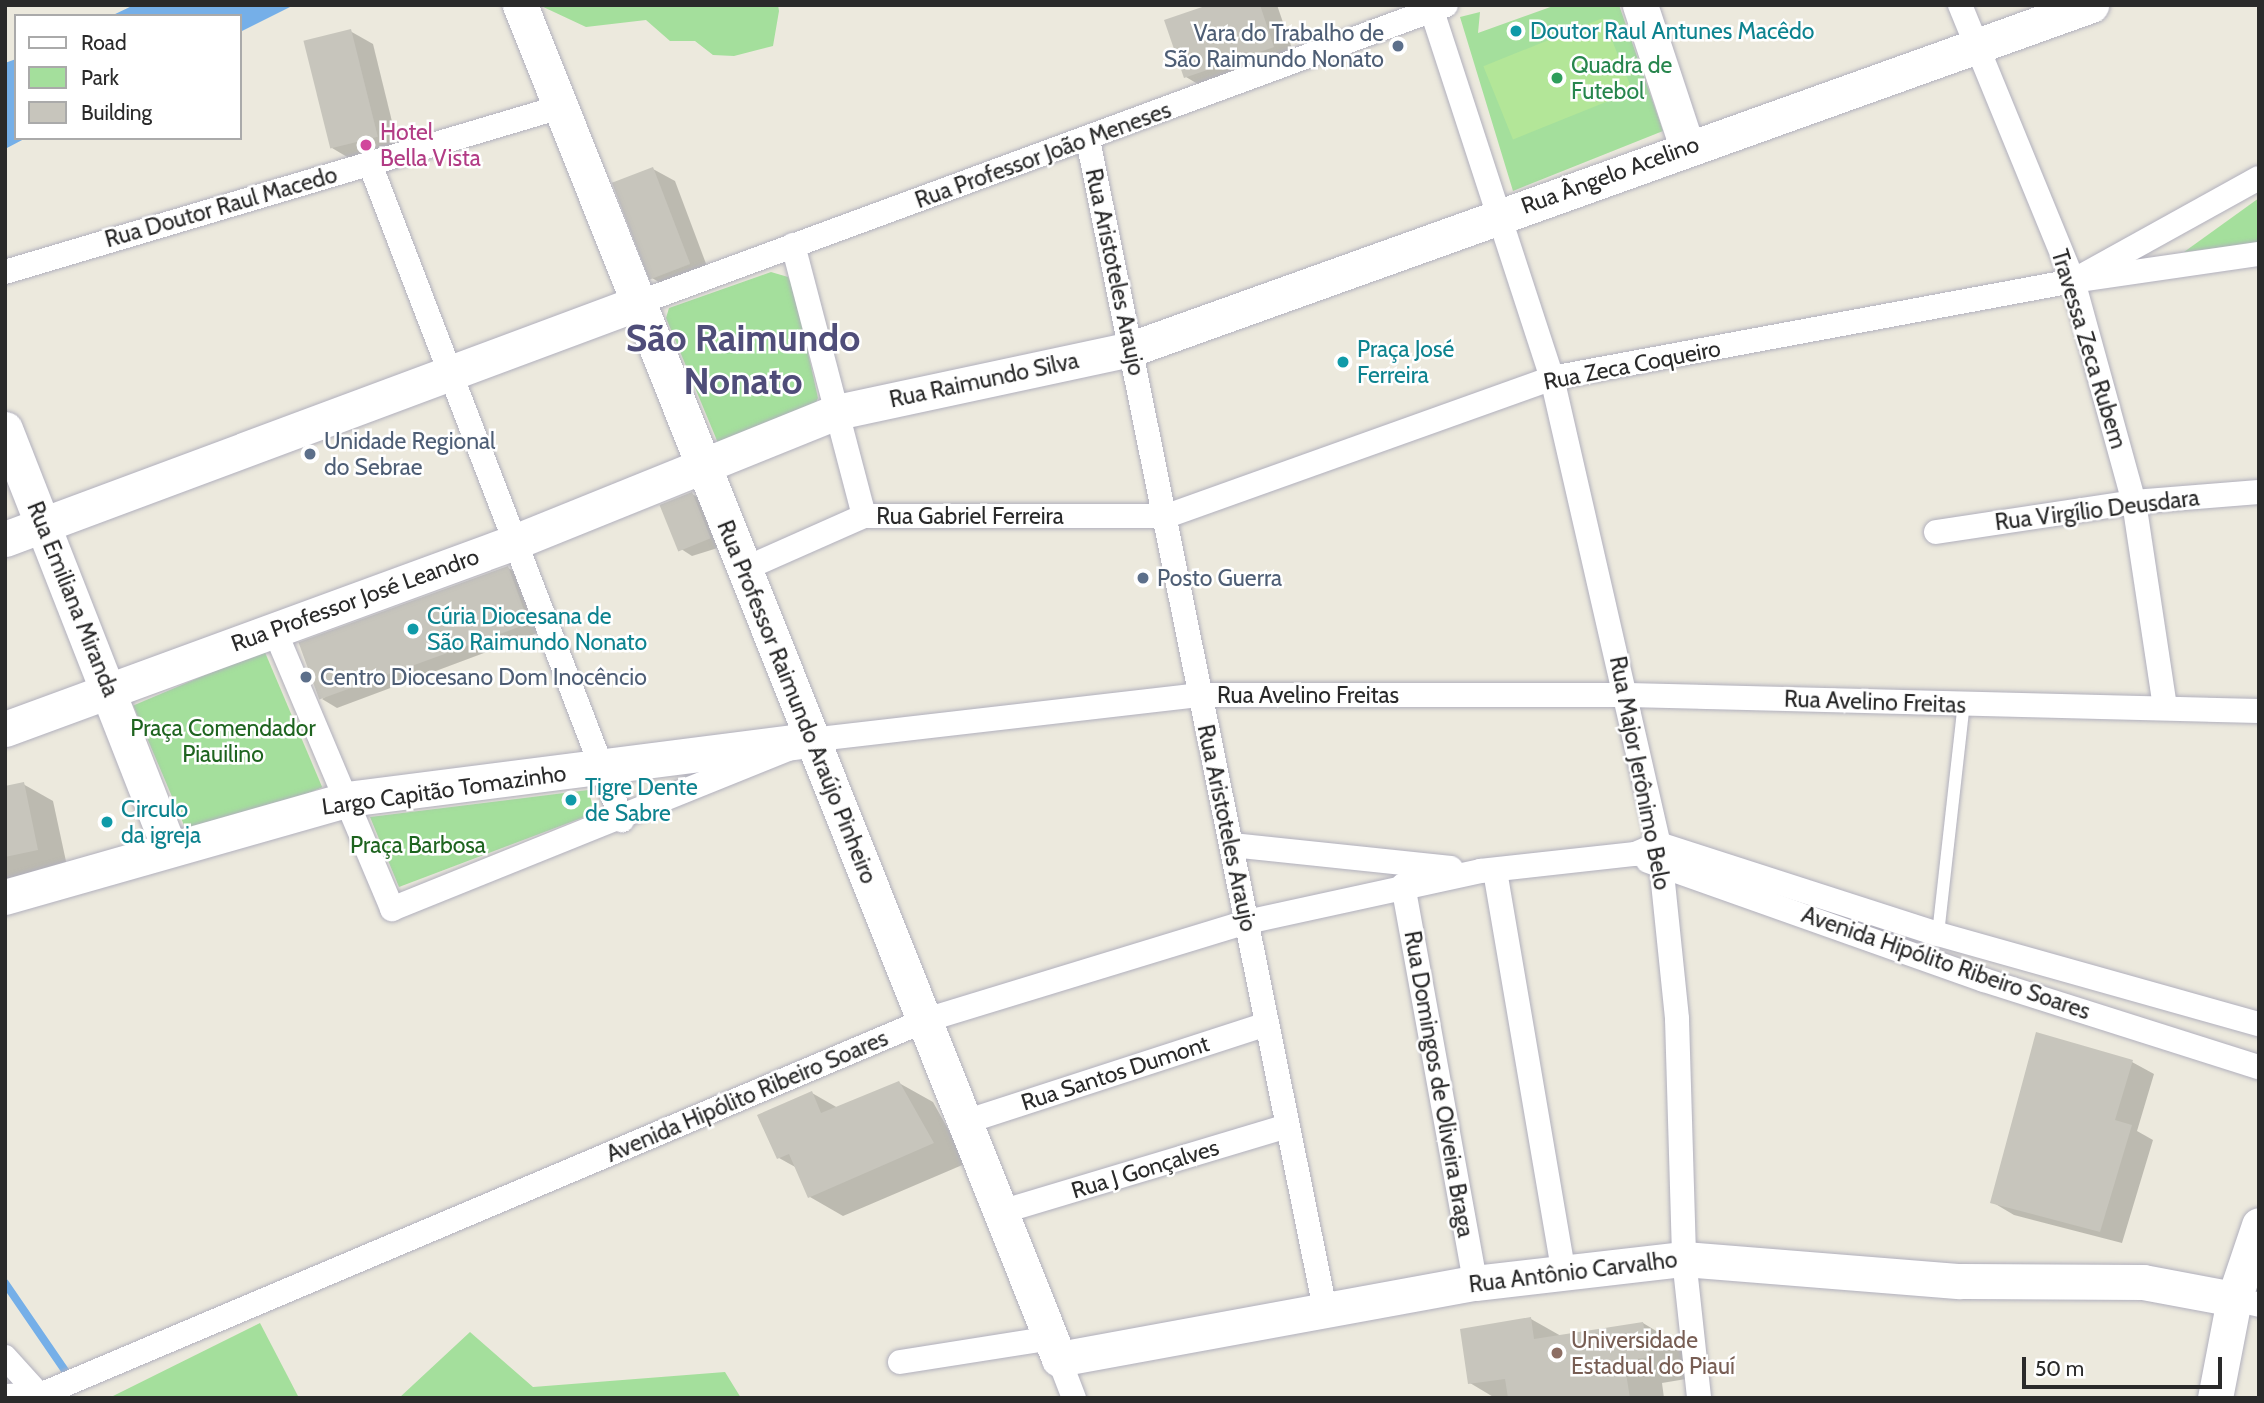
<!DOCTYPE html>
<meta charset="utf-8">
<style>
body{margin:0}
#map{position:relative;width:2264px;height:1403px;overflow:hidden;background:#ece9dd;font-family:Cabin,sans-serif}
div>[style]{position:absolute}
.green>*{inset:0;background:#a4df9c;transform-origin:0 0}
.pitch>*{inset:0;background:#b3e698;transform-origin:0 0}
.water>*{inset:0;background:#75afe8}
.shadow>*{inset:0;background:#0003}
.stream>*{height:8px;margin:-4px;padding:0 4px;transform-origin:4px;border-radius:4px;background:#75afe8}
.building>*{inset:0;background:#c7c5bc;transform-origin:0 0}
.roads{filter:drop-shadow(0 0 2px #b1b0bd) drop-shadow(0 0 2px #b1b0bd)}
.lane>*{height:12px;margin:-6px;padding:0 6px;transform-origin:6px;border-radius:6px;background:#fff}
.street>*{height:24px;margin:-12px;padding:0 12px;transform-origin:12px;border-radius:12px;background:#fff}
.secondary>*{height:35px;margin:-17.5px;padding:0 17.5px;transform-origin:17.5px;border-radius:17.5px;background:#fff}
.dots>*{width:19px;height:19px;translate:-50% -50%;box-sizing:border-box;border:4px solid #fff;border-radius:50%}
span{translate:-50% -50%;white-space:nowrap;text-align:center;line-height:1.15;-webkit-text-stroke:5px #fff;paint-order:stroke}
.culture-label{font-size:23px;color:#0d838f}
.left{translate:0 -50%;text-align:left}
.service-label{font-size:23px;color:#4e5e75}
.right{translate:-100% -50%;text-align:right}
.leisure-label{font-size:23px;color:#27864d}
.hotel-label{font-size:23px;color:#b23c85}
.street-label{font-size:23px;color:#2a2a2a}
.park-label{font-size:23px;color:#1e641f}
.education-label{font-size:23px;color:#785e54}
.town-label{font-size:37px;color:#4f4d79;font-weight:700}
.frame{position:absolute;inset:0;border:7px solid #2a2a2a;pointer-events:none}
.legend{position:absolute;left:14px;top:14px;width:228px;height:126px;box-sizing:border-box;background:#fff;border:2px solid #aaa;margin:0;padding:9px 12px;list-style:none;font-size:21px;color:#2a2a2a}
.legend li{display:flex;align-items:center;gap:14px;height:35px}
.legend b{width:35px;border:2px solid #aaa}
.scale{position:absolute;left:2022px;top:1357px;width:200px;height:32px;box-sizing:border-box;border:4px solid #2a2a2a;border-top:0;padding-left:9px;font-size:21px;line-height:24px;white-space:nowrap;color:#2a2a2a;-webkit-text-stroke:5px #fff;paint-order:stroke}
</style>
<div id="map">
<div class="green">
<div style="clip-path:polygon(539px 5px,778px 5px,779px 11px,773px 46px,734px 56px,713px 55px,695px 41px,670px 41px,646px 20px,586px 27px)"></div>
<div style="clip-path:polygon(1556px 5px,1619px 5px,1663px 131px,1513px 191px,1460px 17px,1480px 12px,1478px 33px)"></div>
<div style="clip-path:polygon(2259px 198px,2259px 243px,2184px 252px)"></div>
<div style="clip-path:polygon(771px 272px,788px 277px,794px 289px,818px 398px,815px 405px,718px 443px,666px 318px,669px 308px)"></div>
<div style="left:264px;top:650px;width:149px;height:142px;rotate:67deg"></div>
<div style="clip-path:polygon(588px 790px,595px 813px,399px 887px,370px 817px)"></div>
<div style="clip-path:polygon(260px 1323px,299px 1398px,109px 1398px)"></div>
<div style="clip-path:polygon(470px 1332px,533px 1387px,725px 1372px,741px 1398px,399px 1398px)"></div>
</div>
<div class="pitch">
<div style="left:1603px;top:18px;width:79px;height:129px;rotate:68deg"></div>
</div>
<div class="water">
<div style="clip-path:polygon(134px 5px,294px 5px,240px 32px,240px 16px,111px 16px)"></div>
<div style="clip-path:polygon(16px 59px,16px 138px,26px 138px,5px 149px,5px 63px)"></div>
</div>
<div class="shadow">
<div style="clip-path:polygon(1213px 5px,1277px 5px,1296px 60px,1208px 90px,1186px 77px)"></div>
<div style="clip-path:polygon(350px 31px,373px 44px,399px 150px,354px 161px,332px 148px)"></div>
<div style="clip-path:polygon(653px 169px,675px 181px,711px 277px,674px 291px,652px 278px)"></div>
<div style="clip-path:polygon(692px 494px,707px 502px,724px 546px,692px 556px,678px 547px)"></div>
<div style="clip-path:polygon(508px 568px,523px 576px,543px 631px,337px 708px,322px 699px)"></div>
<div style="clip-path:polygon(23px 784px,53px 801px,67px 866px,5px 879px,5px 788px)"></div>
<div style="clip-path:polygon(2132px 1062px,2154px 1074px,2137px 1131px,2153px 1140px,2122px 1243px,2014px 1215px,1992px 1202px)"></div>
<div style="clip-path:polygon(899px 1083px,933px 1102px,967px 1163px,843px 1216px,810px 1197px,797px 1168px,779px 1158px,812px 1093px,838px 1108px)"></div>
<div style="clip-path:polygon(1531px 1319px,1561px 1336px,1643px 1323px,1681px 1346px,1686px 1379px,1662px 1383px,1664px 1398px,1495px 1398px,1470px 1383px)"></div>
</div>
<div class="stream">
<div style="left:5px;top:1283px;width:108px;rotate:55.6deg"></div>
</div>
<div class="building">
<div style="clip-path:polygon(1208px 5px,1260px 5px,1274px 47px,1184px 78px,1164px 20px)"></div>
<div style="left:351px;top:29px;width:111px;height:49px;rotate:76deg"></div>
<div style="left:653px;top:167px;width:104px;height:44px;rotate:69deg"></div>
<div style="left:692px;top:492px;width:50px;height:35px;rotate:68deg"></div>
<div style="left:508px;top:566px;width:61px;height:223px;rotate:70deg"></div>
<div style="clip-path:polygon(24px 782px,38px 850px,5px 857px,5px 786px)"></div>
<div style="clip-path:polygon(2036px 1032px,2133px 1060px,2115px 1120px,2132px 1125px,2100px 1232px,1990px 1203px)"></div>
<div style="clip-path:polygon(899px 1081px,934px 1143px,808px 1198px,789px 1154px,777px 1159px,757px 1115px,812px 1091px,821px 1113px)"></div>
<div style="clip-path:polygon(1531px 1317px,1534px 1339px,1643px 1322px,1649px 1357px,1624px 1361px,1630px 1398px,1508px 1398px,1505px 1379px,1468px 1384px,1460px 1329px)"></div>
</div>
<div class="roads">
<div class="lane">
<div style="left:1938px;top:934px;width:231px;rotate:-83.6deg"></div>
</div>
<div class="street">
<div style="left:1960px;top:5px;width:298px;rotate:67.7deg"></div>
<div style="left:2073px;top:281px;width:229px;rotate:74.6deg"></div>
<div style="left:2134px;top:502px;width:208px;rotate:81.4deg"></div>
<div style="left:1432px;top:11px;width:386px;rotate:71.9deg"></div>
<div style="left:1552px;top:378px;width:478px;rotate:77.1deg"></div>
<div style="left:1659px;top:844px;width:176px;rotate:84.1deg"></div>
<div style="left:1677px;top:1019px;width:240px;rotate:88.3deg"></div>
<div style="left:1684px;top:1259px;width:140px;rotate:83.8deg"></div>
<div style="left:1088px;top:140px;width:1193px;rotate:78.54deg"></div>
<div style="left:370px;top:164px;width:703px;rotate:68.99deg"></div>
<div style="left:793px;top:245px;width:280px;rotate:75.3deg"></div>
<div style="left:5px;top:272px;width:576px;rotate:-16.55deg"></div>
<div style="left:2082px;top:276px;width:202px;rotate:-29deg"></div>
<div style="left:638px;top:303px;width:861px;rotate:-20.24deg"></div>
<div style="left:1936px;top:532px;width:200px;rotate:-8.6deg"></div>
<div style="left:2134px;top:502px;width:125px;rotate:-4.6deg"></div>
<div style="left:742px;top:570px;width:133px;rotate:-23.9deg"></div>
<div style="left:864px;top:516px;width:303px"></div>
<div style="left:1167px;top:516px;width:409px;rotate:-19.7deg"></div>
<div style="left:1552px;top:378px;width:530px;rotate:-10.55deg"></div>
<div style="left:2073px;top:281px;width:188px;rotate:-8.3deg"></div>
<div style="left:274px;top:629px;width:304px;rotate:67.1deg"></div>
<div style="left:392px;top:909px;width:451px;rotate:-22deg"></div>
<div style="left:810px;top:740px;width:392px;rotate:-6.6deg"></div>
<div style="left:1199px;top:695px;width:429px"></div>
<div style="left:1628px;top:695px;width:631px;rotate:1.45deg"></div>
<div style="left:1232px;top:845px;width:220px;rotate:6deg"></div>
<div style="left:1648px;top:861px;width:356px;rotate:19.5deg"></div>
<div style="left:1984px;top:980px;width:288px;rotate:17.6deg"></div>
<div style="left:1495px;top:871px;width:404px;rotate:80.3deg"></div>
<div style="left:1403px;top:885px;width:404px;rotate:79.7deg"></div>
<div style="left:965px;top:1122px;width:317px;rotate:-18deg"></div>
<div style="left:1004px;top:1211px;width:295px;rotate:-16.7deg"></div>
<div style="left:2234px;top:1299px;width:26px;rotate:13deg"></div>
<div style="left:5px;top:1357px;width:55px;rotate:47.9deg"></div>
<div style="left:1059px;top:1359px;width:42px;rotate:69deg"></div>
<div style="left:900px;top:1362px;width:153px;rotate:-9deg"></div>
<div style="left:5px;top:1396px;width:35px;rotate:-2deg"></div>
<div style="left:40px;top:1395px;width:962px;rotate:-22.94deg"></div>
<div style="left:926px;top:1020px;width:336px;rotate:-17deg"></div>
<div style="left:1247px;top:922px;width:239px;rotate:-12.3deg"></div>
<div style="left:1480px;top:871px;width:156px;rotate:-6.3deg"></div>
<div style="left:1635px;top:854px;width:26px;rotate:-23deg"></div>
<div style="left:1659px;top:844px;width:293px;rotate:17.9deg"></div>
<div style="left:1938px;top:934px;width:333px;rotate:15.7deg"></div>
</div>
<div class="secondary">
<div style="left:520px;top:5px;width:1457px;rotate:68.29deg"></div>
<div style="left:1059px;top:1359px;width:423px;rotate:-10.4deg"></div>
<div style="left:1475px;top:1283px;width:210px;rotate:-6.6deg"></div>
<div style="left:1684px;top:1259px;width:277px;rotate:4.6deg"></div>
<div style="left:1960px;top:1281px;width:183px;rotate:0.3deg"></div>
<div style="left:2143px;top:1282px;width:93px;rotate:10.6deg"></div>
<div style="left:1640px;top:5px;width:150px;rotate:71.7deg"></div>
<div style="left:5px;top:429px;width:450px;rotate:68.6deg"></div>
<div style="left:5px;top:539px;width:676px;rotate:-20.45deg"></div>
<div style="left:5px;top:729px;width:540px;rotate:-20.15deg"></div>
<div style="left:512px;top:543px;width:350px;rotate:-22deg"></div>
<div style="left:837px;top:412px;width:301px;rotate:-12.1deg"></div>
<div style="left:1131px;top:349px;width:1020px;rotate:-19.71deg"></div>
<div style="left:5px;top:897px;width:357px;rotate:-15.9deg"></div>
<div style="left:348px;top:799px;width:466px;rotate:-7.3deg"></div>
<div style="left:2215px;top:1398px;width:101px;rotate:-79.1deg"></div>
<div style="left:2234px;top:1299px;width:78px;rotate:-71.3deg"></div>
</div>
</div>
<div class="dots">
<div style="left:1516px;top:31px;background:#0f9aa8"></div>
<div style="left:1398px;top:46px;background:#5c6f8a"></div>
<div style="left:1557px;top:78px;background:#2e9e5b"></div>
<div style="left:366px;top:145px;background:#d1479c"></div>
<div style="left:1343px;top:362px;background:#0f9aa8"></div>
<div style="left:310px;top:454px;background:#5c6f8a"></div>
<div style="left:1143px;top:578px;background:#5c6f8a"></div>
<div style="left:413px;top:629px;background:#0f9aa8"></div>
<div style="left:306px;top:677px;background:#5c6f8a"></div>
<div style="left:571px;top:800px;background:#0f9aa8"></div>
<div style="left:107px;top:822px;background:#0f9aa8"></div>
<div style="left:1557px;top:1353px;background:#8d6e63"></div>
</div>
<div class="culture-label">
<span class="left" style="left:1530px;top:31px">Doutor Raul Antunes Macêdo</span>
<span class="left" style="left:1357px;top:362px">Praça José<br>Ferreira</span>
<span class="left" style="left:427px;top:629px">Cúria Diocesana de<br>São Raimundo Nonato</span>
<span class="left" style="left:585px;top:800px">Tigre Dente<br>de Sabre</span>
<span class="left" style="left:121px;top:822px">Circulo<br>da igreja</span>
</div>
<div class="service-label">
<span class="right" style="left:1384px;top:46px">Vara do Trabalho de<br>São Raimundo Nonato</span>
<span class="left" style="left:324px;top:454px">Unidade Regional<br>do Sebrae</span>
<span class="left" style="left:1157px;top:578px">Posto Guerra</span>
<span class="left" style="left:320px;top:677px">Centro Diocesano Dom Inocêncio</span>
</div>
<div class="leisure-label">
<span class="left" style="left:1571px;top:78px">Quadra de<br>Futebol</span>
</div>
<div class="hotel-label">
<span class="left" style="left:380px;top:145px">Hotel<br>Bella Vista</span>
</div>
<div class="street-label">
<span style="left:1043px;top:155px;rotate:-20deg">Rua Professor João Meneses</span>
<span style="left:1610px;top:175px;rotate:-20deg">Rua Ângelo Acelino</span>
<span style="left:221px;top:207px;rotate:-16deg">Rua Doutor Raul Macedo</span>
<span style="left:1115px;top:272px;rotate:78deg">Rua Aristoteles Araujo</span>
<span style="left:2089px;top:349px;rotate:73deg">Travessa Zeca Rubem</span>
<span style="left:1632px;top:365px;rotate:-11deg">Rua Zeca Coqueiro</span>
<span style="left:984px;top:380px;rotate:-12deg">Rua Raimundo Silva</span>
<span style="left:2097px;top:510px;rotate:-7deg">Rua Virgílio Deusdara</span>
<span style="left:970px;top:516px">Rua Gabriel Ferreira</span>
<span style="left:73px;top:599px;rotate:68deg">Rua Emiliana Miranda</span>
<span style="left:355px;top:600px;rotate:-20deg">Rua Professor José Leandro</span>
<span style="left:1308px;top:695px">Rua Avelino Freitas</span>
<span style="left:797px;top:702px;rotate:68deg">Rua Professor Raimundo Araújo Pinheiro</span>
<span style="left:1875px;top:702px;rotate:2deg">Rua Avelino Freitas</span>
<span style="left:1640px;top:773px;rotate:79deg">Rua Major Jerônimo Belo</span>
<span style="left:444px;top:790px;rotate:-8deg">Largo Capitão Tomazinho</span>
<span style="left:1227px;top:828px;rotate:78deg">Rua Aristoteles Araujo</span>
<span style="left:1946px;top:963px;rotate:19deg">Avenida Hipólito Ribeiro Soares</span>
<span style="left:1115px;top:1073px;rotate:-18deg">Rua Santos Dumont</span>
<span style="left:1439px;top:1084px;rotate:80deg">Rua Domingos de Oliveira Braga</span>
<span style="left:747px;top:1096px;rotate:-23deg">Avenida Hipólito Ribeiro Soares</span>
<span style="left:1145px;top:1169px;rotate:-17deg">Rua J Gonçalves</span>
<span style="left:1573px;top:1272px;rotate:-7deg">Rua Antônio Carvalho</span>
</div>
<div class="park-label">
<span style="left:223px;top:741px">Praça Comendador<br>Piauilino</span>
<span style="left:418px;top:845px">Praça Barbosa</span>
</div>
<div class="education-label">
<span class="left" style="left:1571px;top:1353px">Universidade<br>Estadual do Piauí</span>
</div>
<div class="town-label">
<span style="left:743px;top:360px">São Raimundo<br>Nonato</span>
</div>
<div class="frame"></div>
<ul class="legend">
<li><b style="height:9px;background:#fff"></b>Road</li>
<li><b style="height:19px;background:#a4df9c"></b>Park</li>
<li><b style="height:19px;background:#c7c5bc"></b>Building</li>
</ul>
<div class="scale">50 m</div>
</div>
